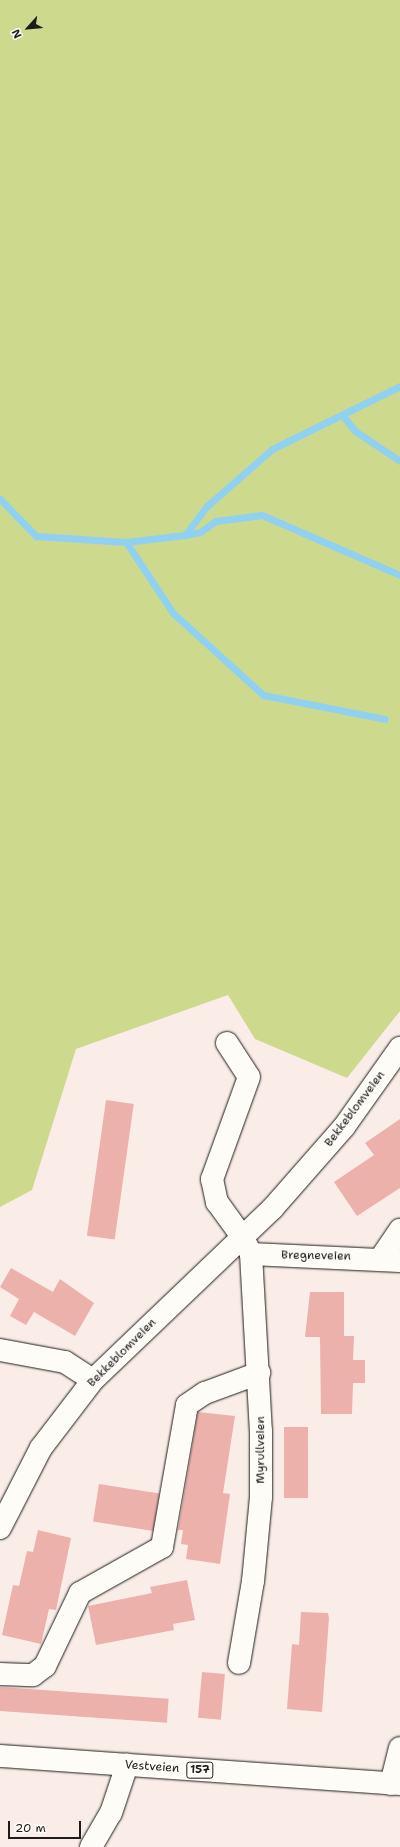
<!DOCTYPE html>
<style>
body{margin:0}
#map{position:relative;width:400px;height:1847px;overflow:hidden;background:#faede8;font-family:"Shantell Sans",sans-serif}
div>[style]{position:absolute}
.green>*{inset:0;background:#cdda8d}
.stream>*{height:7px;margin:-3.5px;padding:0 3.5px;transform-origin:3.5px;border-radius:3.5px;background:#90d1f1}
.building>*{inset:0;background:#ecb1aa;transform-origin:0 0}
.roads{filter:drop-shadow(0 0 1px #1c1c1c) drop-shadow(0 0 1px #1c1c1c)}
.minor>*{height:22px;margin:-11px;padding:0 11px;transform-origin:11px;border-radius:11px;background:#fdfcf7}
.major>*{height:22px;margin:-11px;padding:0 11px;transform-origin:11px;border-radius:11px;background:#fdfcf7}
span{translate:-50% -50%;white-space:nowrap;text-align:center;line-height:1.15;-webkit-text-stroke:3px #fdfcf7;paint-order:stroke}
.shield-label span{padding:1px 3px;background:#fdfcf7;border:1px solid;border-radius:3px;-webkit-text-stroke-width:0}
.shield-label{font-size:11px;color:#1c1c1c;font-weight:700}
.street-label{font-size:12px;color:#1c1c1c}
.north{position:absolute;left:8px;top:8px;width:40px;height:40px;-webkit-text-stroke:3px #fdfcf7;paint-order:stroke;rotate:243deg;font-size:11px;font-weight:700;line-height:16px;text-align:center;color:#1c1c1c}
.north::after{content:'';display:block;margin:auto;width:14px;height:18px;background:#1c1c1c;clip-path:polygon(50% 0,100% 100%,50% 72%,0 100%)}
.scale{position:absolute;left:8px;top:1821px;width:73px;height:18px;box-sizing:border-box;border:2px solid #1c1c1c;border-top:0;padding-left:5px;font-size:12px;line-height:14px;white-space:nowrap;color:#1c1c1c;-webkit-text-stroke:3px #fdfcf7;paint-order:stroke}
</style>
<div id="map">
<div class="green">
<div style="clip-path:polygon(0 0,400px 0,400px 1011px,347px 1078px,255px 1039px,228px 995px,76px 1049px,32px 1190px,0 1207px)"></div>
</div>
<div class="stream">
<div style="left:343px;top:416px;width:19px;rotate:51deg"></div>
<div style="left:355px;top:431px;width:54px;rotate:33.7deg"></div>
<div style="left:0;top:499px;width:52px;rotate:45.8deg"></div>
<div style="left:36px;top:536px;width:90px;rotate:3.8deg"></div>
<div style="left:126px;top:542px;width:59px;rotate:-6.8deg"></div>
<div style="left:185px;top:535px;width:36px;rotate:-53deg"></div>
<div style="left:207px;top:506px;width:86px;rotate:-41.2deg"></div>
<div style="left:272px;top:449px;width:143px;rotate:-26.2deg"></div>
<div style="left:185px;top:535px;width:15px;rotate:-11deg"></div>
<div style="left:200px;top:532px;width:19px;rotate:-35deg"></div>
<div style="left:216px;top:521px;width:46px;rotate:-7.4deg"></div>
<div style="left:262px;top:515px;width:150px;rotate:23.5deg"></div>
<div style="left:126px;top:542px;width:85px;rotate:56.5deg"></div>
<div style="left:173px;top:613px;width:122px;rotate:42.3deg"></div>
<div style="left:263px;top:695px;width:124px;rotate:11.1deg"></div>
</div>
<div class="building">
<div style="left:106px;top:1100px;width:28px;height:137px;rotate:8deg"></div>
<div style="clip-path:polygon(400px 1119px,400px 1188px,357px 1216px,334px 1182px,374px 1155px,365px 1143px)"></div>
<div style="clip-path:polygon(11px 1268px,53px 1292px,60px 1279px,94px 1303px,75px 1336px,34px 1312px,26px 1325px,10px 1316px,19px 1299px,0 1287px)"></div>
<div style="clip-path:polygon(310px 1292px,344px 1292px,344px 1336px,354px 1336px,353px 1360px,365px 1360px,365px 1383px,353px 1383px,352px 1414px,321px 1414px,320px 1337px,305px 1337px)"></div>
<div style="clip-path:polygon(198px 1412px,235px 1416px,223px 1493px,230px 1494px,220px 1564px,186px 1559px,188px 1545px,181px 1544px,183px 1530px,178px 1530px)"></div>
<div style="left:284px;top:1427px;width:24px;height:71px"></div>
<div style="left:99px;top:1484px;width:61px;height:38px;rotate:9deg"></div>
<div style="clip-path:polygon(38px 1530px,71px 1538px,56px 1610px,49px 1609px,41px 1644px,2px 1635px,13px 1585px,19px 1586px,27px 1551px,33px 1552px)"></div>
<div style="clip-path:polygon(187px 1580px,195px 1620px,173px 1624px,174px 1630px,96px 1645px,88px 1606px,152px 1593px,150px 1587px)"></div>
<div style="clip-path:polygon(301px 1612px,328px 1613px,329px 1618px,322px 1712px,287px 1709px,292px 1644px,299px 1645px)"></div>
<div style="left:202px;top:1672px;width:23px;height:46px;rotate:5deg"></div>
<div style="left:0;top:1687px;width:169px;height:24px;rotate:4deg"></div>
</div>
<div class="roads">
<div class="minor">
<div style="left:227px;top:1043px;width:40px;rotate:57.1deg"></div>
<div style="left:249px;top:1077px;width:109px;rotate:109.9deg"></div>
<div style="left:212px;top:1179px;width:24px;rotate:78deg"></div>
<div style="left:217px;top:1202px;width:44px;rotate:54.2deg"></div>
<div style="left:243px;top:1238px;width:18px;rotate:63deg"></div>
<div style="left:251px;top:1254px;width:177px;rotate:86.8deg"></div>
<div style="left:261px;top:1431px;width:66px;rotate:90deg"></div>
<div style="left:261px;top:1497px;width:84px;rotate:95.4deg"></div>
<div style="left:253px;top:1581px;width:83px;rotate:99.7deg"></div>
<div style="left:251px;top:1254px;width:149px;rotate:2.7deg"></div>
<div style="left:381px;top:1258px;width:34px;rotate:-56deg"></div>
<div style="left:0;top:1350px;width:66px;rotate:10.5deg"></div>
<div style="left:65px;top:1362px;width:33px;rotate:33deg"></div>
<div style="left:0;top:1528px;width:90px;rotate:-62.9deg"></div>
<div style="left:41px;top:1448px;width:86px;rotate:-52.6deg"></div>
<div style="left:93px;top:1380px;width:248px;rotate:-43.7deg"></div>
<div style="left:272px;top:1209px;width:109px;rotate:-48.7deg"></div>
<div style="left:344px;top:1127px;width:97px;rotate:-54.7deg"></div>
<div style="left:0;top:1674px;width:33px;rotate:2deg"></div>
<div style="left:33px;top:1675px;width:15px;rotate:-37deg"></div>
<div style="left:45px;top:1666px;width:81px;rotate:-64.4deg"></div>
<div style="left:80px;top:1593px;width:94px;rotate:-29.3deg"></div>
<div style="left:162px;top:1547px;width:144px;rotate:-80deg"></div>
<div style="left:187px;top:1405px;width:22px;rotate:-34deg"></div>
<div style="left:205px;top:1393px;width:58px;rotate:-20.3deg"></div>
<div style="left:391px;top:1784px;width:37px;rotate:-76deg"></div>
<div style="left:91px;top:1847px;width:39px;rotate:-60deg"></div>
<div style="left:111px;top:1813px;width:51px;rotate:-71.6deg"></div>
</div>
<div class="major">
<div style="left:0;top:1756px;width:401px;rotate:4deg"></div>
</div>
</div>
<div class="shield-label">
<span style="left:200px;top:1770px">157</span>
</div>
<div class="street-label">
<span style="left:355px;top:1109px;rotate:-53deg">Bekkeblomveien</span>
<span style="left:316px;top:1256px;rotate:1deg">Bregneveien</span>
<span style="left:122px;top:1353px;rotate:-45deg">Bekkeblomveien</span>
<span style="left:261px;top:1450px;rotate:-90deg">Myrullveien</span>
<span style="left:152px;top:1767px;rotate:4deg">Vestveien</span>
</div>
<div class="north">N</div>
<div class="scale">20 m</div>
</div>
